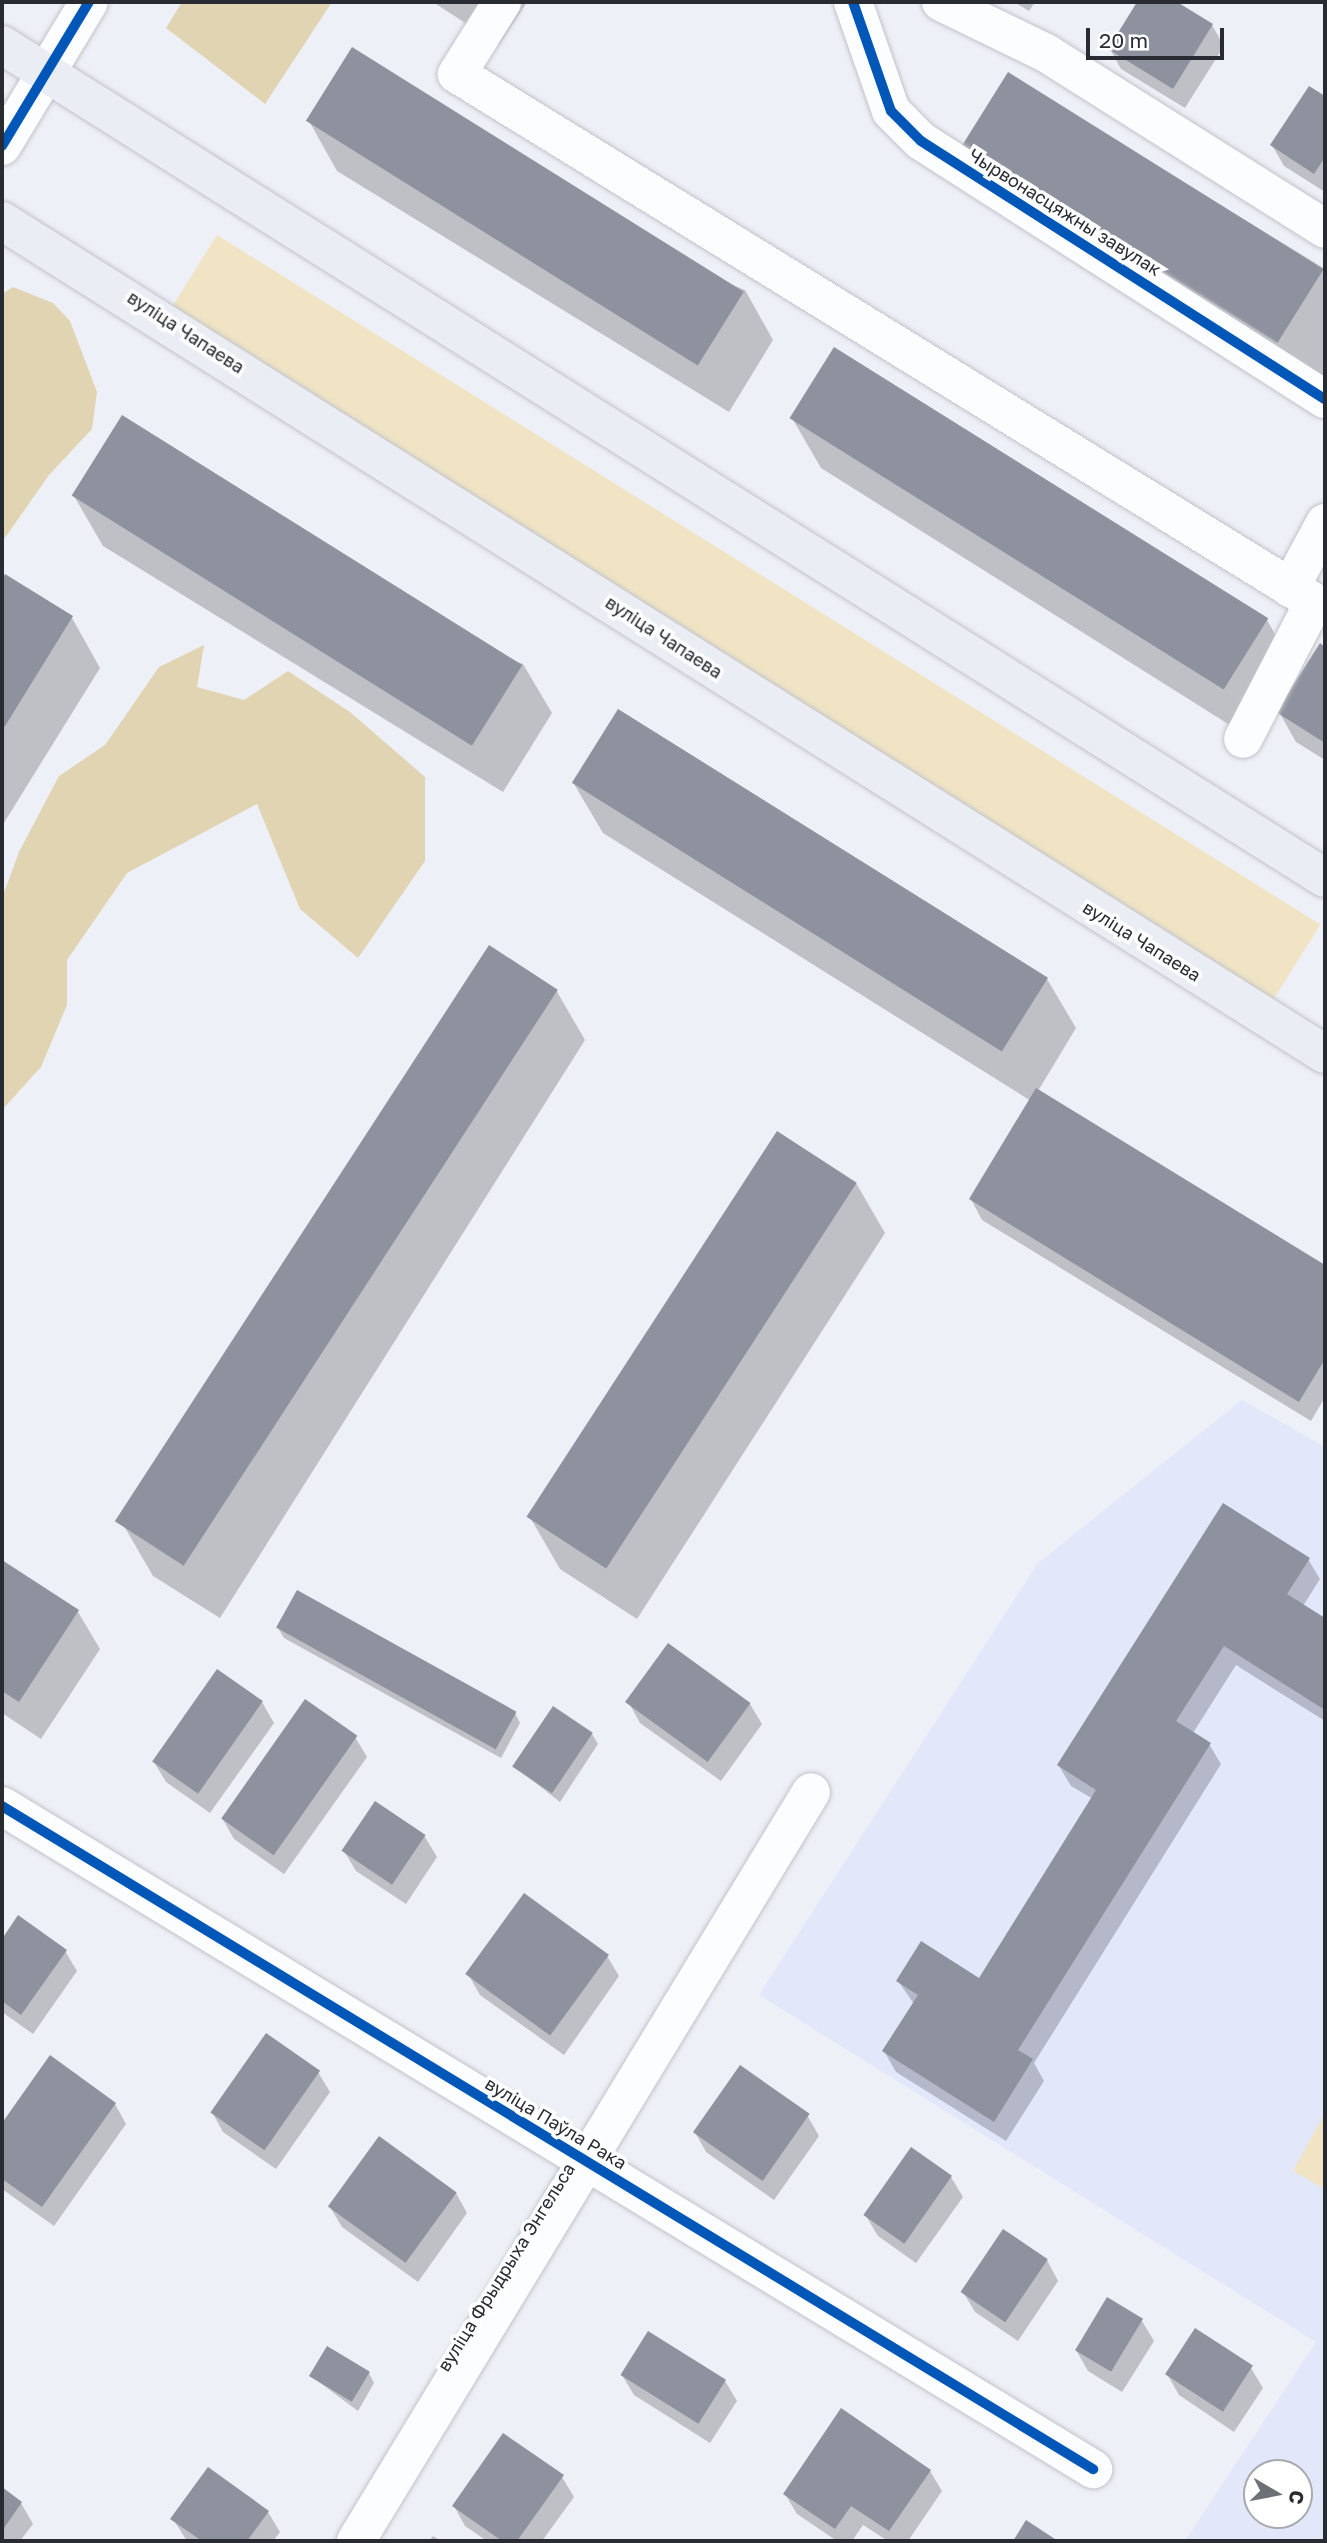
<!DOCTYPE html>
<meta charset="utf-8">
<style>
body{margin:0}
#map{position:relative;width:1327px;height:2543px;overflow:hidden;background:#eef0f7;font-family:"Golos Text",sans-serif}
div>[style]{position:absolute}
.built>*{inset:0;background:#e2e7fa}
.green>*{inset:0;background:#f0e4c5;transform-origin:0 0}
.forest>*{inset:0;background:#e1d4b3}
.shadow>*{inset:0;background:#0003}
.building>*{inset:0;background:#8e919e;transform-origin:0 0}
.roads{filter:drop-shadow(0 0 2px #c1c3ca) drop-shadow(0 0 2px #c1c3ca)}
.minor>*{height:38px;margin:-19px;padding:0 19px;transform-origin:19px;border-radius:19px;background:#fcfdfe}
.major>*{height:38px;margin:-19px;padding:0 19px;transform-origin:19px;border-radius:19px;background:#ebedf4}
.cycleway>*{height:10px;margin:-5px;padding:0 5px;transform-origin:5px;border-radius:5px;background:#0057b8}
span{translate:-50% -50%;white-space:nowrap;text-align:center;line-height:1.15;-webkit-text-stroke:7px #fff;paint-order:stroke}
.street-label{font-size:18px;color:#292b33}
.frame{position:absolute;inset:0;border:4px solid #292b33;pointer-events:none}
.north{position:absolute;left:1243px;top:2459px;width:70px;height:70px;box-sizing:border-box;background:#fff;border:2px solid #a9aaad;border-radius:50%;rotate:100deg;font-size:19px;font-weight:700;line-height:28px;text-align:center;color:#292b33}
.north::after{content:'';display:block;margin:auto;width:24px;height:32px;background:#6e7078;clip-path:polygon(50% 0,100% 100%,50% 72%,0 100%)}
.scale{position:absolute;left:1086px;top:28px;width:138px;height:32px;box-sizing:border-box;border:4px solid #292b33;border-top:0;padding-left:9px;font-size:21px;line-height:24px;white-space:nowrap;color:#292b33;-webkit-text-stroke:5px #fff;paint-order:stroke}
</style>
<div id="map">
<div class="built">
<div style="clip-path:polygon(evenodd,1242px 1400px,1325px 1447px,1325px 2541px,1185px 2541px,1316px 2342px,759px 1995px,1038px 1563px,1242px 1400px,1257px 2473px,1299px 2473px,1299px 2515px,1257px 2515px,1257px 2473px)"></div>
</div>
<div class="green">
<div style="left:217px;top:235px;width:1301px;height:94px;rotate:32deg"></div>
<div style="clip-path:polygon(1325px 2113px,1325px 2189px,1293px 2171px)"></div>
</div>
<div class="forest">
<div style="clip-path:polygon(182px 2px,332px 2px,265px 104px,166px 28px)"></div>
<div style="clip-path:polygon(13px 287px,53px 303px,70px 321px,97px 392px,92px 429px,49px 475px,2px 542px,2px 294px)"></div>
<div style="clip-path:polygon(204px 645px,197px 687px,244px 700px,288px 671px,350px 712px,425px 777px,425px 861px,358px 958px,300px 909px,257px 804px,127px 873px,67px 960px,67px 1005px,41px 1067px,2px 1110px,2px 898px,19px 852px,59px 776px,105px 745px,159px 667px)"></div>
</div>
<div class="shadow">
<div style="clip-path:polygon(433px 2px,527px 2px,499px 45px)"></div>
<div style="clip-path:polygon(1014px 2px,1035px 2px,1029px 11px)"></div>
<div style="clip-path:polygon(1139px 2px,1174px 2px,1212px 25px,1224px 46px,1185px 108px,1121px 69px,1110px 49px)"></div>
<div style="clip-path:polygon(1008px 74px,1325px 269px,1325px 400px,993px 195px)"></div>
<div style="clip-path:polygon(1309px 88px,1325px 99px,1325px 192px,1284px 166px,1272px 145px)"></div>
<div style="clip-path:polygon(309px 121px,745px 290px,773px 340px,729px 412px,337px 171px)"></div>
<div style="clip-path:polygon(792px 418px,1267px 620px,1295px 670px,1252px 739px,821px 468px)"></div>
<div style="clip-path:polygon(74px 496px,523px 664px,552px 713px,503px 792px,103px 546px)"></div>
<div style="clip-path:polygon(6px 577px,72px 618px,100px 668px,2px 826px)"></div>
<div style="clip-path:polygon(1320px 646px,1325px 649px,1325px 760px,1296px 742px,1279px 712px)"></div>
<div style="clip-path:polygon(574px 784px,1047px 979px,1076px 1028px,1038px 1091px,1325px 1267px,1325px 1397px,1311px 1421px,982px 1220px,971px 1199px,1031px 1101px,603px 833px)"></div>
<div style="clip-path:polygon(556px 990px,585px 1040px,220px 1618px,153px 1576px,124px 1526px)"></div>
<div style="clip-path:polygon(856px 1183px,885px 1233px,637px 1619px,560px 1569px,531px 1519px)"></div>
<div style="clip-path:polygon(1308px 1559px,1320px 1579px,1303px 1606px,1325px 1621px,1325px 1721px,1236px 1665px,1193px 1733px,1209px 1744px,1221px 1764px,1034px 2063px,1044px 2081px,1006px 2141px,896px 2072px,884px 2051px,914px 2004px,898px 1981px,979px 1980px,1093px 1799px,1071px 1786px,1059px 1766px)"></div>
<div style="clip-path:polygon(2px 1562px,78px 1612px,100px 1649px,41px 1739px,2px 1713px)"></div>
<div style="clip-path:polygon(278px 1628px,515px 1713px,520px 1723px,501px 1758px,284px 1638px)"></div>
<div style="clip-path:polygon(262px 1702px,274px 1723px,210px 1813px,166px 1782px,154px 1762px)"></div>
<div style="clip-path:polygon(629px 1703px,750px 1704px,762px 1724px,721px 1781px,640px 1723px)"></div>
<div style="clip-path:polygon(592px 1734px,598px 1744px,560px 1802px,515px 1767px)"></div>
<div style="clip-path:polygon(355px 1737px,367px 1757px,284px 1874px,234px 1839px,222px 1818px)"></div>
<div style="clip-path:polygon(375px 1804px,425px 1837px,437px 1857px,406px 1904px,356px 1871px,344px 1851px)"></div>
<div style="clip-path:polygon(19px 1918px,65px 1951px,77px 1971px,33px 2034px,2px 2012px,2px 1942px)"></div>
<div style="clip-path:polygon(607px 1956px,619px 1976px,564px 2055px,480px 1995px,468px 1974px)"></div>
<div style="clip-path:polygon(50px 2058px,115px 2104px,126px 2124px,54px 2226px,2px 2189px,2px 2126px)"></div>
<div style="clip-path:polygon(318px 2072px,330px 2092px,276px 2169px,223px 2132px,212px 2112px)"></div>
<div style="clip-path:polygon(807px 2115px,819px 2136px,774px 2200px,706px 2152px,695px 2132px)"></div>
<div style="clip-path:polygon(951px 2177px,963px 2197px,916px 2263px,878px 2236px,866px 2216px)"></div>
<div style="clip-path:polygon(456px 2193px,467px 2213px,418px 2282px,342px 2227px,330px 2207px)"></div>
<div style="clip-path:polygon(1047px 2260px,1058px 2281px,1018px 2341px,975px 2312px,963px 2292px)"></div>
<div style="clip-path:polygon(1107px 2299px,1142px 2321px,1154px 2341px,1122px 2392px,1088px 2371px,1076px 2350px)"></div>
<div style="clip-path:polygon(1251px 2368px,1263px 2388px,1234px 2432px,1179px 2395px,1167px 2374px)"></div>
<div style="clip-path:polygon(369px 2373px,374px 2383px,358px 2411px,311px 2376px)"></div>
<div style="clip-path:polygon(622px 2375px,725px 2381px,737px 2401px,710px 2443px,634px 2395px)"></div>
<div style="clip-path:polygon(930px 2471px,942px 2491px,908px 2541px,888px 2541px,863px 2525px,852px 2541px,837px 2541px,797px 2514px,785px 2494px)"></div>
<div style="clip-path:polygon(562px 2477px,574px 2497px,542px 2541px,487px 2541px,465px 2526px,454px 2506px)"></div>
<div style="clip-path:polygon(2px 2490px,21px 2503px,33px 2524px,20px 2541px,2px 2541px)"></div>
<div style="clip-path:polygon(268px 2512px,280px 2532px,273px 2541px,187px 2541px,173px 2519px)"></div>
<div style="clip-path:polygon(433px 2536px,441px 2541px,429px 2541px)"></div>
</div>
<div class="building">
<div style="clip-path:polygon(1137px 2px,1177px 2px,1213px 24px,1173px 89px,1108px 49px)"></div>
<div style="left:352px;top:47px;width:462px;height:87px;rotate:32deg"></div>
<div style="left:1008px;top:72px;width:372px;height:87px;rotate:32deg"></div>
<div style="clip-path:polygon(1309px 86px,1325px 96px,1325px 157px,1314px 174px,1270px 145px)"></div>
<div style="left:834px;top:347px;width:512px;height:84px;rotate:32deg"></div>
<div style="left:122px;top:415px;width:472px;height:95px;rotate:32deg"></div>
<div style="clip-path:polygon(5px 574px,73px 616px,2px 731px,2px 580px)"></div>
<div style="clip-path:polygon(1320px 643px,1325px 647px,1325px 743px,1276px 712px)"></div>
<div style="left:618px;top:709px;width:507px;height:87px;rotate:32deg"></div>
<div style="left:489px;top:945px;width:82px;height:687px;rotate:33deg"></div>
<div style="clip-path:polygon(1036px 1088px,1325px 1265px,1325px 1359px,1299px 1402px,969px 1199px)"></div>
<div style="left:777px;top:1131px;width:95px;height:460px;rotate:33deg"></div>
<div style="clip-path:polygon(1223px 1503px,1310px 1558px,1287px 1594px,1325px 1618px,1325px 1710px,1224px 1646px,1176px 1721px,1211px 1743px,1018px 2050px,1033px 2059px,994px 2122px,882px 2051px,918px 1995px,896px 1981px,921px 1941px,979px 1978px,1096px 1790px,1057px 1765px)"></div>
<div style="clip-path:polygon(2px 1560px,79px 1610px,19px 1702px,2px 1691px)"></div>
<div style="left:297px;top:1590px;width:251px;height:43px;rotate:29deg"></div>
<div style="left:668px;top:1643px;width:102px;height:73px;rotate:36deg"></div>
<div style="left:217px;top:1669px;width:56px;height:113px;rotate:35deg"></div>
<div style="left:305px;top:1699px;width:64px;height:146px;rotate:35deg"></div>
<div style="left:553px;top:1706px;width:48px;height:73px;rotate:34deg"></div>
<div style="left:375px;top:1801px;width:61px;height:60px;rotate:34deg"></div>
<div style="left:524px;top:1893px;width:105px;height:100px;rotate:36deg"></div>
<div style="clip-path:polygon(18px 1915px,67px 1950px,21px 2015px,2px 2001px,2px 1939px)"></div>
<div style="left:266px;top:2033px;width:66px;height:97px;rotate:35deg"></div>
<div style="clip-path:polygon(50px 2055px,116px 2103px,42px 2207px,2px 2179px,2px 2123px)"></div>
<div style="left:740px;top:2065px;width:85px;height:82px;rotate:35deg"></div>
<div style="left:379px;top:2136px;width:96px;height:87px;rotate:36deg"></div>
<div style="left:911px;top:2147px;width:50px;height:83px;rotate:35deg"></div>
<div style="left:1003px;top:2229px;width:54px;height:76px;rotate:34deg"></div>
<div style="left:1107px;top:2297px;width:42px;height:62px;rotate:31deg"></div>
<div style="left:1195px;top:2328px;width:69px;height:55px;rotate:33deg"></div>
<div style="left:648px;top:2331px;width:92px;height:52px;rotate:32deg"></div>
<div style="left:327px;top:2346px;width:50px;height:35px;rotate:31deg"></div>
<div style="clip-path:polygon(841px 2408px,931px 2470px,889px 2531px,851px 2506px,835px 2529px,783px 2494px)"></div>
<div style="clip-path:polygon(503px 2433px,564px 2475px,517px 2541px,502px 2541px,452px 2506px)"></div>
<div style="clip-path:polygon(208px 2467px,269px 2511px,247px 2541px,202px 2541px,170px 2519px)"></div>
<div style="clip-path:polygon(2px 2487px,22px 2502px,2px 2531px)"></div>
<div style="clip-path:polygon(1026px 2520px,1058px 2541px,1013px 2541px)"></div>
</div>
<div class="roads">
<div class="minor">
<div style="left:502px;top:2px;width:85px;rotate:122deg"></div>
<div style="left:457px;top:74px;width:1007px;rotate:31.64deg"></div>
<div style="left:1314px;top:602px;width:154px;rotate:117.4deg"></div>
<div style="left:853px;top:2px;width:115px;rotate:70.8deg"></div>
<div style="left:891px;top:111px;width:42px;rotate:45deg"></div>
<div style="left:921px;top:141px;width:479px;rotate:32.6deg"></div>
<div style="left:941px;top:2px;width:117px;rotate:25.9deg"></div>
<div style="left:1046px;top:53px;width:330px;rotate:32.2deg"></div>
<div style="left:2px;top:146px;width:168px;rotate:-58.9deg"></div>
<div style="left:1290px;top:588px;width:74px;rotate:-61.7deg"></div>
<div style="left:2px;top:1806px;width:1277px;rotate:31.29deg"></div>
<div style="left:356px;top:2541px;width:876px;rotate:-58.72deg"></div>
</div>
<div class="major">
<div style="left:2px;top:45px;width:1563px;rotate:32.2deg"></div>
<div style="left:2px;top:221px;width:1563px;rotate:32.2deg"></div>
</div>
</div>
<div class="cycleway">
<div style="left:853px;top:2px;width:115px;rotate:70.8deg"></div>
<div style="left:891px;top:111px;width:42px;rotate:45deg"></div>
<div style="left:921px;top:141px;width:479px;rotate:32.6deg"></div>
<div style="left:2px;top:146px;width:168px;rotate:-58.9deg"></div>
<div style="left:2px;top:1806px;width:1277px;rotate:31.29deg"></div>
</div>
<div class="street-label">
<span style="left:1065px;top:212px;rotate:32deg">Чырвонасцяжны завулак</span>
<span style="left:186px;top:332px;rotate:33deg">вуліца Чапаева</span>
<span style="left:664px;top:637px;rotate:33deg">вуліца Чапаева</span>
<span style="left:1142px;top:941px;rotate:32deg">вуліца Чапаева</span>
<span style="left:556px;top:2123px;rotate:31deg">вуліца Паўла Рака</span>
<span style="left:506px;top:2267px;rotate:-58deg">вуліца Фрыдрыха Энгельса</span>
</div>
<div class="frame"></div>
<div class="north">С</div>
<div class="scale">20 m</div>
</div>
